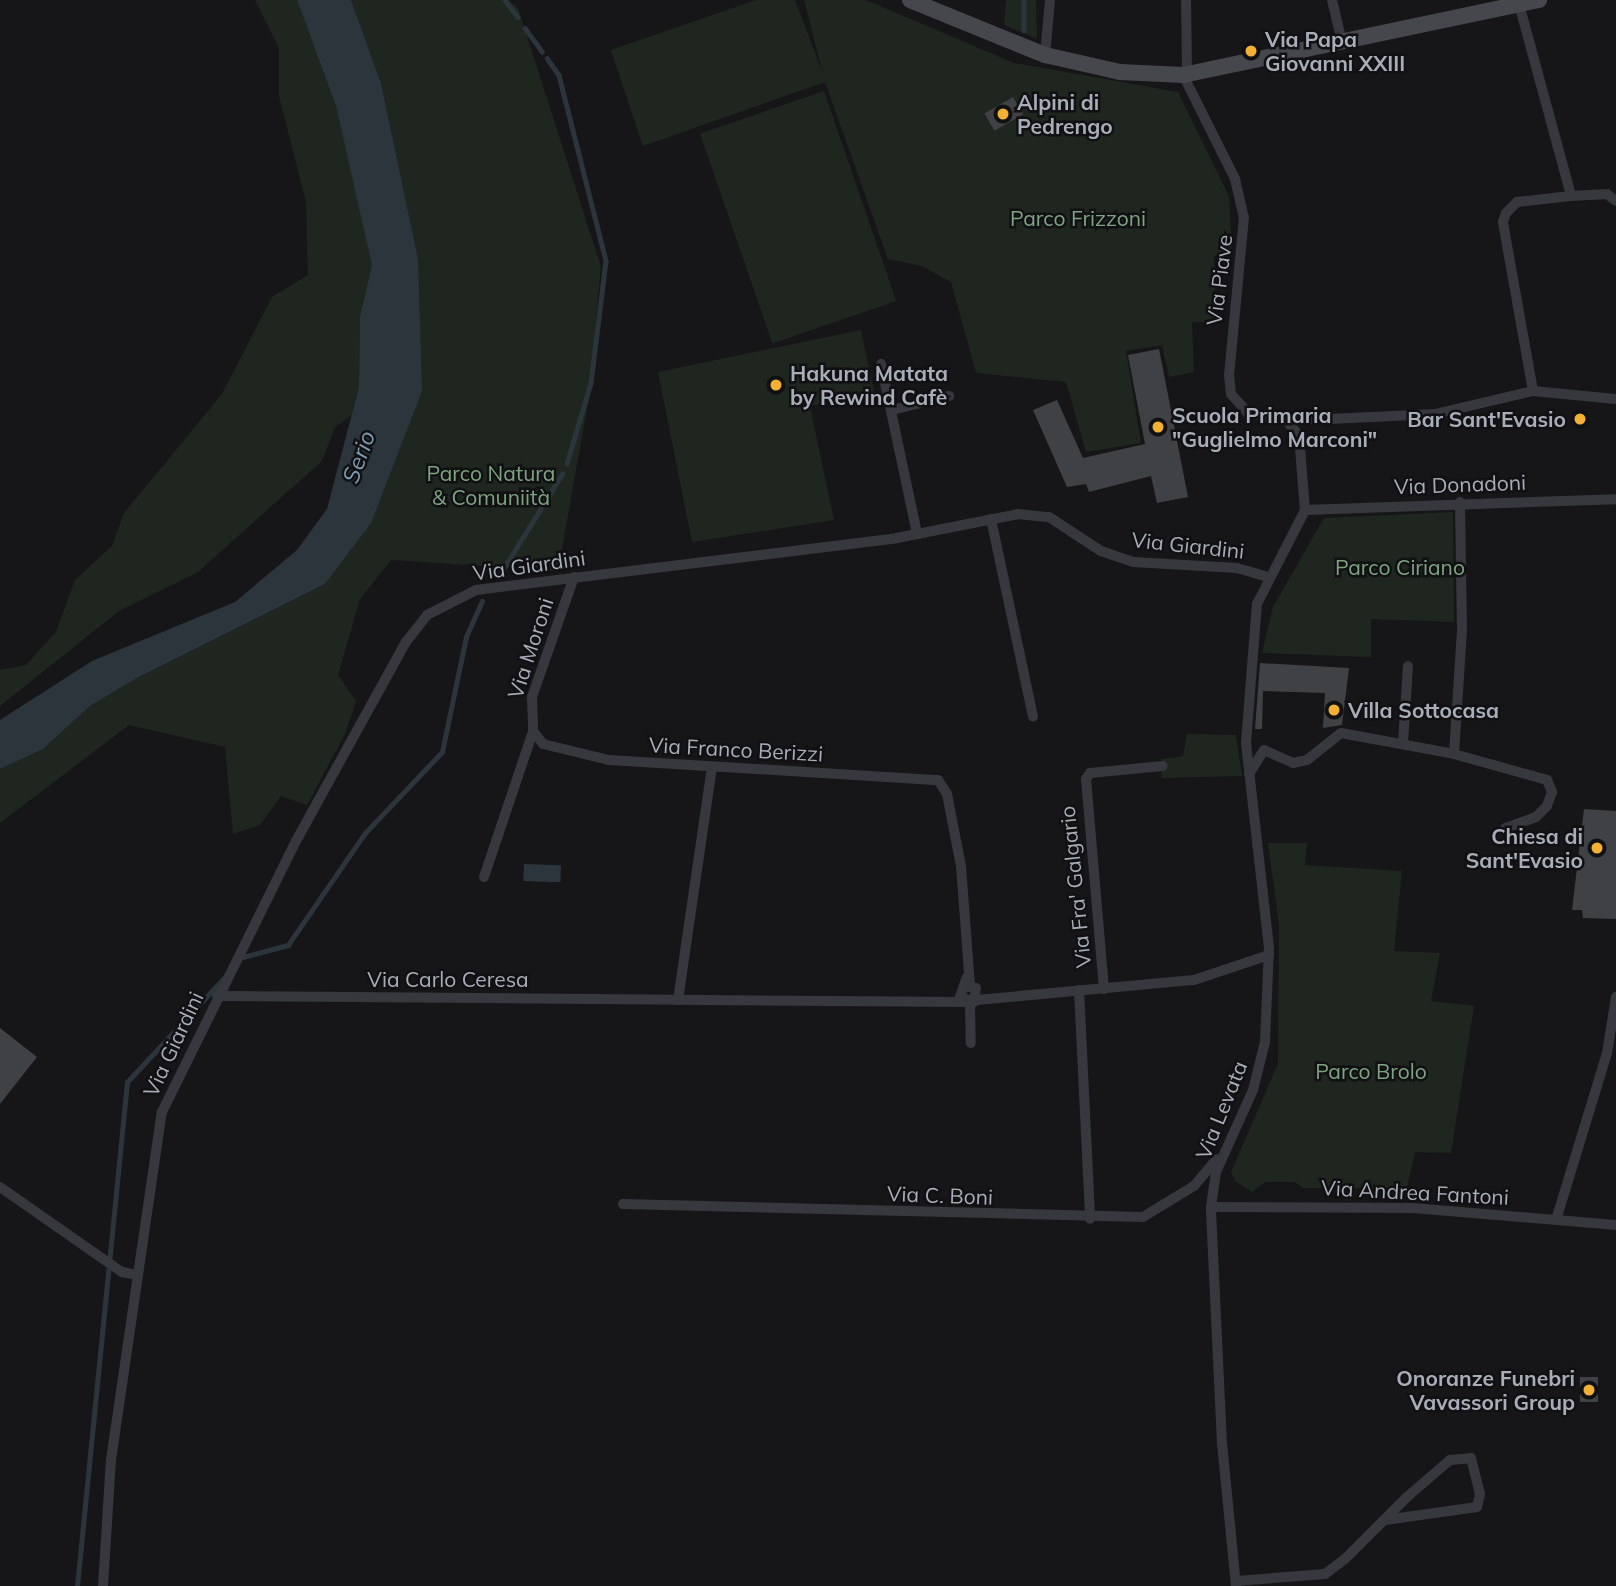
<!DOCTYPE html>
<meta charset="utf-8">
<style>
body{margin:0}
#map{position:relative;width:1616px;height:1586px;overflow:hidden;background:#161618;font-family:Mulish,sans-serif}
div>[style]{position:absolute}
.green>*{inset:0;background:#1e261f;transform-origin:0 0}
.water>*{inset:0;background:#2c353c;transform-origin:0 0}
.stream>*{height:4.5px;margin:-2.25px;padding:0 2.25px;transform-origin:2.25px;border-radius:2.25px;background:#2c353c}
.building>*{inset:0;background:#404145;transform-origin:0 0}
.street>*{height:10px;margin:-5px;padding:0 5px;transform-origin:5px;border-radius:5px;background:#37383d}
.secondary>*{height:16px;margin:-8px;padding:0 8px;transform-origin:8px;border-radius:8px;background:#45474d}
.dots>*{width:19px;height:19px;translate:-50% -50%;box-sizing:border-box;border:4px solid #111113;border-radius:50%}
span{translate:-50% -50%;white-space:nowrap;text-align:center;line-height:1.15;-webkit-text-stroke:5px #111113;paint-order:stroke}
.poi-label{font-size:21px;color:#a8adb8;font-weight:700}
.left{translate:0 -50%;text-align:left}
.right{translate:-100% -50%;text-align:right}
.park-label{font-size:21px;color:#7fa381}
.street-label{font-size:21px;color:#a8adb8}
.water-label{font-size:23px;color:#7f9bb3;font-style:italic}
</style>
<div id="map">
<div class="green">
<div style="clip-path:polygon(255px 0,297px 0,336px 106px,361px 212px,372px 265px,360px 316px,359px 387px,351px 416px,335px 427px,322px 461px,198px 572px,119px 611px,0 706px,0 670px,26px 665px,56px 632px,75px 580px,112px 546px,124px 513px,222px 394px,272px 297px,308px 275px,306px 202px,279px 96px,279px 48px)"></div>
<div style="clip-path:polygon(351px 0,508px 0,518px 8px,601px 267px,588px 403px,558px 571px,391px 560px,360px 599px,338px 675px,356px 701px,346px 732px,307px 805px,281px 796px,260px 825px,233px 834px,225px 747px,129px 725px,0 823px,0 769px,43px 749px,90px 706px,137px 678px,325px 584px,418px 260px,381px 83px)"></div>
<div style="clip-path:polygon(756px 0,795px 0,822px 71px,804px 0,866px 0,1014px 63px,1178px 92px,1229px 196px,1232px 255px,1214px 256px,1215px 322px,1192px 322px,1194px 372px,1169px 377px,1162px 345px,1126px 351px,1141px 443px,1086px 452px,1066px 382px,976px 373px,951px 282px,922px 266px,888px 259px,825px 82px,643px 146px,611px 50px)"></div>
<div style="clip-path:polygon(1006px 0,1036px 0,1037px 39px,1004px 25px)"></div>
<div style="left:824px;top:91px;width:222px;height:131px;rotate:71deg"></div>
<div style="clip-path:polygon(861px 330px,874px 392px,810px 406px,834px 520px,692px 542px,658px 372px)"></div>
<div style="clip-path:polygon(1453px 512px,1454px 622px,1371px 619px,1371px 657px,1262px 653px,1273px 607px,1324px 518px)"></div>
<div style="clip-path:polygon(1187px 734px,1236px 735px,1242px 776px,1161px 778px,1162px 759px,1183px 756px)"></div>
<div style="clip-path:polygon(1268px 843px,1307px 843px,1305px 865px,1402px 871px,1394px 951px,1440px 953px,1431px 1001px,1474px 1006px,1451px 1153px,1415px 1152px,1407px 1188px,1303px 1188px,1295px 1182px,1265px 1182px,1252px 1192px,1235px 1181px,1231px 1172px,1278px 1064px,1279px 924px)"></div>
</div>
<div class="water">
<div style="clip-path:polygon(297px 0,351px 0,381px 83px,418px 259px,422px 391px,371px 523px,325px 584px,137px 678px,90px 706px,43px 749px,0 769px,0 720px,92px 661px,235px 602px,297px 550px,327px 509px,359px 387px,360px 316px,372px 265px,336px 106px)"></div>
<div style="left:524px;top:864px;width:37px;height:17px;rotate:2deg"></div>
</div>
<div class="stream">
<div style="left:505px;top:0;width:21px;rotate:53deg"></div>
<div style="left:1024px;top:0;width:30px;rotate:90deg"></div>
<div style="left:525px;top:28px;width:29px;rotate:54deg"></div>
<div style="left:547px;top:58px;width:21px;rotate:55deg"></div>
<div style="left:559px;top:75px;width:192px;rotate:75.8deg"></div>
<div style="left:606px;top:261px;width:123px;rotate:97deg"></div>
<div style="left:591px;top:383px;width:84px;rotate:106.5deg"></div>
<div style="left:499px;top:576px;width:120px;rotate:-58.3deg"></div>
<div style="left:243px;top:957px;width:47px;rotate:-14.9deg"></div>
<div style="left:288px;top:945px;width:136px;rotate:-55.5deg"></div>
<div style="left:365px;top:833px;width:112px;rotate:-46.5deg"></div>
<div style="left:442px;top:752px;width:117px;rotate:-78.2deg"></div>
<div style="left:466px;top:637px;width:39px;rotate:-66deg"></div>
<div style="left:77px;top:1586px;width:506px;rotate:-84.33deg"></div>
<div style="left:127px;top:1082px;width:144px;rotate:-47deg"></div>
</div>
<div class="building">
<div style="left:1013px;top:97px;width:20px;height:33px;rotate:60deg"></div>
<div style="clip-path:polygon(1159px 349px,1188px 497px,1157px 503px,1151px 476px,1089px 492px,1086px 484px,1067px 487px,1033px 410px,1057px 400px,1083px 458px,1145px 444px,1128px 355px)"></div>
<div style="clip-path:polygon(1260px 663px,1349px 668px,1342px 725px,1323px 728px,1325px 693px,1263px 691px,1262px 729px,1255px 729px)"></div>
<div style="clip-path:polygon(1584px 809px,1616px 811px,1616px 919px,1583px 918px,1582px 910px,1572px 910px)"></div>
<div style="clip-path:polygon(0 1028px,37px 1057px,0 1104px)"></div>
<div style="left:1580px;top:1377px;width:18px;height:25px"></div>
</div>
<div class="street">
<div style="left:1186px;top:0;width:74px;rotate:89.2deg"></div>
<div style="left:1332px;top:0;width:43px;rotate:76.6deg"></div>
<div style="left:1519px;top:4px;width:199px;rotate:74.8deg"></div>
<div style="left:1045px;top:55px;width:55px;rotate:-84.8deg"></div>
<div style="left:1183px;top:75px;width:116px;rotate:63.4deg"></div>
<div style="left:1235px;top:179px;width:39px;rotate:77deg"></div>
<div style="left:1244px;top:217px;width:159px;rotate:95.4deg"></div>
<div style="left:1229px;top:375px;width:19px;rotate:84deg"></div>
<div style="left:1231px;top:394px;width:24px;rotate:48deg"></div>
<div style="left:1247px;top:412px;width:41px;rotate:12.7deg"></div>
<div style="left:1287px;top:421px;width:148px;rotate:-2.7deg"></div>
<div style="left:1435px;top:414px;width:101px;rotate:-13.2deg"></div>
<div style="left:1533px;top:391px;width:83px;rotate:5.5deg"></div>
<div style="left:881px;top:364px;width:174px;rotate:78deg"></div>
<div style="left:1533px;top:391px;width:172px;rotate:-100.1deg"></div>
<div style="left:1503px;top:222px;width:9px;rotate:-72deg"></div>
<div style="left:1506px;top:213px;width:16px;rotate:-45deg"></div>
<div style="left:1517px;top:202px;width:54px;rotate:-6.3deg"></div>
<div style="left:1571px;top:196px;width:36px;rotate:-3deg"></div>
<div style="left:1607px;top:194px;width:11px;rotate:38deg"></div>
<div style="left:892px;top:410px;width:59px;rotate:-13.8deg"></div>
<div style="left:1287px;top:421px;width:19px;rotate:51deg"></div>
<div style="left:1299px;top:436px;width:74px;rotate:85.4deg"></div>
<div style="left:1305px;top:510px;width:311px;rotate:-2deg"></div>
<div style="left:991px;top:519px;width:202px;rotate:78deg"></div>
<div style="left:574px;top:577px;width:127px;rotate:109.3deg"></div>
<div style="left:532px;top:697px;width:34px;rotate:88deg"></div>
<div style="left:533px;top:731px;width:16px;rotate:52deg"></div>
<div style="left:543px;top:744px;width:68px;rotate:13.6deg"></div>
<div style="left:609px;top:760px;width:330px;rotate:3.5deg"></div>
<div style="left:938px;top:780px;width:17px;rotate:57deg"></div>
<div style="left:947px;top:794px;width:73px;rotate:79deg"></div>
<div style="left:961px;top:866px;width:119px;rotate:85.7deg"></div>
<div style="left:1403px;top:743px;width:77px;rotate:-86.3deg"></div>
<div style="left:1454px;top:754px;width:123px;rotate:-86.3deg"></div>
<div style="left:1462px;top:631px;width:129px;rotate:-90.9deg"></div>
<div style="left:1249px;top:774px;width:28px;rotate:-58deg"></div>
<div style="left:1264px;top:750px;width:32px;rotate:24deg"></div>
<div style="left:1293px;top:763px;width:14px;rotate:-12deg"></div>
<div style="left:1307px;top:760px;width:43px;rotate:-38.5deg"></div>
<div style="left:1341px;top:733px;width:115px;rotate:10.5deg"></div>
<div style="left:1454px;top:754px;width:97px;rotate:15.6deg"></div>
<div style="left:1547px;top:780px;width:13px;rotate:67deg"></div>
<div style="left:1552px;top:792px;width:15px;rotate:110deg"></div>
<div style="left:1547px;top:806px;width:16px;rotate:135deg"></div>
<div style="left:1536px;top:817px;width:33px;rotate:160deg"></div>
<div style="left:484px;top:877px;width:154px;rotate:-71.4deg"></div>
<div style="left:965px;top:986px;width:11px;rotate:10deg"></div>
<div style="left:976px;top:988px;width:14px;rotate:98deg"></div>
<div style="left:974px;top:1002px;width:15px;rotate:-160deg"></div>
<div style="left:960px;top:997px;width:21px;rotate:-71deg"></div>
<div style="left:1104px;top:989px;width:211px;rotate:-94.9deg"></div>
<div style="left:1086px;top:779px;width:7px;rotate:-56deg"></div>
<div style="left:1090px;top:773px;width:73px;rotate:-5.5deg"></div>
<div style="left:1079px;top:990px;width:229px;rotate:87.2deg"></div>
<div style="left:217px;top:996px;width:747px;rotate:0.46deg"></div>
<div style="left:678px;top:1000px;width:234px;rotate:-81.7deg"></div>
<div style="left:977px;top:1000px;width:218px;rotate:-5.3deg"></div>
<div style="left:1194px;top:980px;width:79px;rotate:-18.4deg"></div>
<div style="left:970px;top:1004px;width:39px;rotate:89deg"></div>
<div style="left:0;top:1187px;width:149px;rotate:34.9deg"></div>
<div style="left:122px;top:1272px;width:16px;rotate:11deg"></div>
<div style="left:623px;top:1204px;width:520px;rotate:1.43deg"></div>
<div style="left:1143px;top:1217px;width:60px;rotate:-31.3deg"></div>
<div style="left:1194px;top:1186px;width:35px;rotate:-50deg"></div>
<div style="left:1211px;top:1207px;width:202px;rotate:0.3deg"></div>
<div style="left:1413px;top:1208px;width:204px;rotate:4.8deg"></div>
<div style="left:1556px;top:1220px;width:175px;rotate:-73deg"></div>
<div style="left:1607px;top:1053px;width:57px;rotate:-80.9deg"></div>
<div style="left:1236px;top:1581px;width:89px;rotate:-4.5deg"></div>
<div style="left:1325px;top:1574px;width:25px;rotate:-37deg"></div>
<div style="left:1345px;top:1559px;width:88px;rotate:-45deg"></div>
<div style="left:1407px;top:1497px;width:57px;rotate:-40.7deg"></div>
<div style="left:1450px;top:1460px;width:21px;rotate:-5deg"></div>
<div style="left:1471px;top:1458px;width:37px;rotate:76deg"></div>
<div style="left:1480px;top:1494px;width:13px;rotate:103deg"></div>
<div style="left:1477px;top:1507px;width:93px;rotate:172deg"></div>
<div style="left:103px;top:1586px;width:126px;rotate:-86.4deg"></div>
<div style="left:111px;top:1460px;width:352px;rotate:-81.7deg"></div>
<div style="left:162px;top:1112px;width:302px;rotate:-63.7deg"></div>
<div style="left:296px;top:841px;width:227px;rotate:-61.1deg"></div>
<div style="left:406px;top:642px;width:34px;rotate:-52deg"></div>
<div style="left:427px;top:615px;width:55px;rotate:-27deg"></div>
<div style="left:476px;top:590px;width:424px;rotate:-7deg"></div>
<div style="left:897px;top:538px;width:123px;rotate:-11.2deg"></div>
<div style="left:1018px;top:514px;width:31px;rotate:6deg"></div>
<div style="left:1049px;top:517px;width:62px;rotate:33.2deg"></div>
<div style="left:1101px;top:551px;width:34px;rotate:19deg"></div>
<div style="left:1133px;top:562px;width:104px;rotate:3.3deg"></div>
<div style="left:1237px;top:568px;width:33px;rotate:16deg"></div>
<div style="left:1236px;top:1586px;width:143px;rotate:-95.6deg"></div>
<div style="left:1222px;top:1444px;width:237px;rotate:-92.7deg"></div>
<div style="left:1211px;top:1207px;width:35px;rotate:-82deg"></div>
<div style="left:1216px;top:1172px;width:90px;rotate:-65.7deg"></div>
<div style="left:1253px;top:1090px;width:49px;rotate:-76deg"></div>
<div style="left:1265px;top:1042px;width:94px;rotate:-87.6deg"></div>
<div style="left:1269px;top:948px;width:206px;rotate:-96.4deg"></div>
<div style="left:1246px;top:743px;width:139px;rotate:-85.5deg"></div>
<div style="left:1257px;top:604px;width:106px;rotate:-62.9deg"></div>
</div>
<div class="secondary">
<div style="left:910px;top:0;width:146px;rotate:22.2deg"></div>
<div style="left:1045px;top:55px;width:77px;rotate:12.8deg"></div>
<div style="left:1120px;top:72px;width:63px;rotate:2.7deg"></div>
<div style="left:1183px;top:75px;width:364px;rotate:-11.9deg"></div>
</div>
<div class="dots">
<div style="left:1251px;top:51px;background:#f2b134"></div>
<div style="left:1003px;top:114px;background:#f2b134"></div>
<div style="left:776px;top:385px;background:#f2b134"></div>
<div style="left:1580px;top:419px;background:#f2b134"></div>
<div style="left:1158px;top:427px;background:#f2b134"></div>
<div style="left:1334px;top:710px;background:#f2b134"></div>
<div style="left:1597px;top:848px;background:#f2b134"></div>
<div style="left:1589px;top:1390px;background:#f2b134"></div>
</div>
<div class="poi-label">
<span class="left" style="left:1265px;top:51px">Via Papa<br>Giovanni XXIII</span>
<span class="left" style="left:1017px;top:114px">Alpini di<br>Pedrengo</span>
<span class="left" style="left:790px;top:385px">Hakuna Matata<br>by Rewind Cafè</span>
<span class="left" style="left:1172px;top:427px">Scuola Primaria<br>"Guglielmo Marconi"</span>
<span class="right" style="left:1566px;top:419px">Bar Sant'Evasio</span>
<span class="left" style="left:1348px;top:710px">Villa Sottocasa</span>
<span class="right" style="left:1583px;top:848px">Chiesa di<br>Sant'Evasio</span>
<span class="right" style="left:1575px;top:1390px">Onoranze Funebri<br>Vavassori Group</span>
</div>
<div class="park-label">
<span style="left:1078px;top:218px">Parco Frizzoni</span>
<span style="left:491px;top:485px">Parco Natura<br>&amp; Comuniità</span>
<span style="left:1400px;top:567px">Parco Ciriano</span>
<span style="left:1371px;top:1071px">Parco Brolo</span>
</div>
<div class="street-label">
<span style="left:1219px;top:280px;rotate:-83deg">Via Piave</span>
<span style="left:1460px;top:484px;rotate:-2deg">Via Donadoni</span>
<span style="left:1188px;top:545px;rotate:6deg">Via Giardini</span>
<span style="left:529px;top:565px;rotate:-8deg">Via Giardini</span>
<span style="left:530px;top:648px;rotate:-72deg">Via Moroni</span>
<span style="left:736px;top:749px;rotate:3deg">Via Franco Berizzi</span>
<span style="left:1075px;top:887px;rotate:-96deg">Via Fra' Galgario</span>
<span style="left:448px;top:979px">Via Carlo Ceresa</span>
<span style="left:173px;top:1044px;rotate:-65deg">Via Giardini</span>
<span style="left:1221px;top:1110px;rotate:-68deg">Via Levata</span>
<span style="left:1415px;top:1192px;rotate:3deg">Via Andrea Fantoni</span>
<span style="left:940px;top:1195px;rotate:2deg">Via C. Boni</span>
</div>
<div class="water-label">
<span style="left:359px;top:457px;rotate:-70deg">Serio</span>
</div>
</div>
